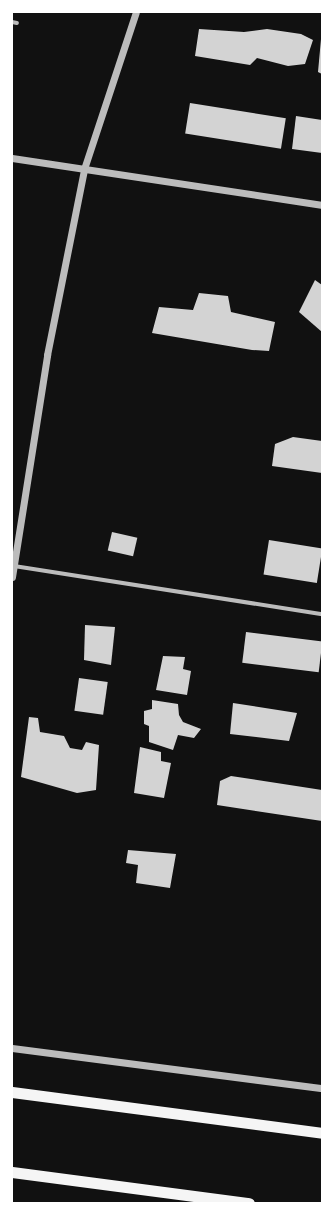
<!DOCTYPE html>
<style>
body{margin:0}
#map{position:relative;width:334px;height:1215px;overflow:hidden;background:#111;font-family:"Source Serif 4",serif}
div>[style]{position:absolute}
.building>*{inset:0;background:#d3d3d3;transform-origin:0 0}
.minor>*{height:4px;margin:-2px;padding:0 2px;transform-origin:2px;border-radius:2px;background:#bcbcbc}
.tertiary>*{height:7px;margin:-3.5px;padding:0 3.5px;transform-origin:3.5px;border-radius:3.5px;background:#bcbcbc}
.trunk>*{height:11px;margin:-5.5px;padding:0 5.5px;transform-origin:5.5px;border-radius:5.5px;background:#f5f5f5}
span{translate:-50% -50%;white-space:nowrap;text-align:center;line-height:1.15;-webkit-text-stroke:3.5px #fff;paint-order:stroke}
.frame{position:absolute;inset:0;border:13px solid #fff;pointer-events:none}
</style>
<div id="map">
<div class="building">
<div style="clip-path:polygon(199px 29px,244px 32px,267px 29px,301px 34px,313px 40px,305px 64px,288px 66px,257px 58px,250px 65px,195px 56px)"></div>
<div style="clip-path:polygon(321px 39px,322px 39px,322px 74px,318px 72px)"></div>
<div style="left:190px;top:103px;width:97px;height:31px;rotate:9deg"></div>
<div style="clip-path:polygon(296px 116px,322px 120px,322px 153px,292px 149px)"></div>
<div style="clip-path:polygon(315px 280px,322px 285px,322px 332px,299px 312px)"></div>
<div style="clip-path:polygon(199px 293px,228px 296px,231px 312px,275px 322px,269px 351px,252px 350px,152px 333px,159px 307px,193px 310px)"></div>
<div style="clip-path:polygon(293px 437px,322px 441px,322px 473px,272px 466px,275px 444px)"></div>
<div style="left:112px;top:532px;width:26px;height:19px;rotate:13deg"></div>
<div style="left:269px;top:540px;width:54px;height:35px;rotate:9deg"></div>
<div style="clip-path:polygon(85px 625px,115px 627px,111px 665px,84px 660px)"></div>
<div style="left:246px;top:632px;width:77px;height:31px;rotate:7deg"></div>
<div style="clip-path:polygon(163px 656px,185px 657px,183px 669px,191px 671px,187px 695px,156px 690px)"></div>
<div style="left:79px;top:678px;width:29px;height:33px;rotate:8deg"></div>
<div style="clip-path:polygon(152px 700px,178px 704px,179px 715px,183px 722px,201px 729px,194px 738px,178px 735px,173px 750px,149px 742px,149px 726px,144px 724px,144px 711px,152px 709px)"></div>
<div style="clip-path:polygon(233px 703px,297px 713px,289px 741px,230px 734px)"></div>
<div style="clip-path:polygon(29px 717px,38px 718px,40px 732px,64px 736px,70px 748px,82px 750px,86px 742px,99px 745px,96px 790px,77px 793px,21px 777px)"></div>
<div style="clip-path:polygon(140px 747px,161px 752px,161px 761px,171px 763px,164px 798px,134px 793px)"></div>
<div style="clip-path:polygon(231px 776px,322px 790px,322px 821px,217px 805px,220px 781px)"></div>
<div style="clip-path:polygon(128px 850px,176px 854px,170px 888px,136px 883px,138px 865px,126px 863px)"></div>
</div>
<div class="minor">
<div style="left:12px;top:22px;width:5px;rotate:11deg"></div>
<div style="left:14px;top:566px;width:312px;rotate:8.9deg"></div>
</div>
<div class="tertiary">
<div style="left:12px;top:158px;width:314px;rotate:8.6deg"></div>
<div style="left:12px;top:577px;width:225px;rotate:-81deg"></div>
<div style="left:47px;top:355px;width:190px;rotate:-78.7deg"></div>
<div style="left:84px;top:169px;width:165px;rotate:-71.7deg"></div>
<div style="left:12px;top:1048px;width:313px;rotate:7.4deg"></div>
</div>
<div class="trunk">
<div style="left:12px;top:1092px;width:313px;rotate:7.5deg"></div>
<div style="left:12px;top:1172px;width:239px;rotate:7.5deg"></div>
</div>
<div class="frame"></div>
</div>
